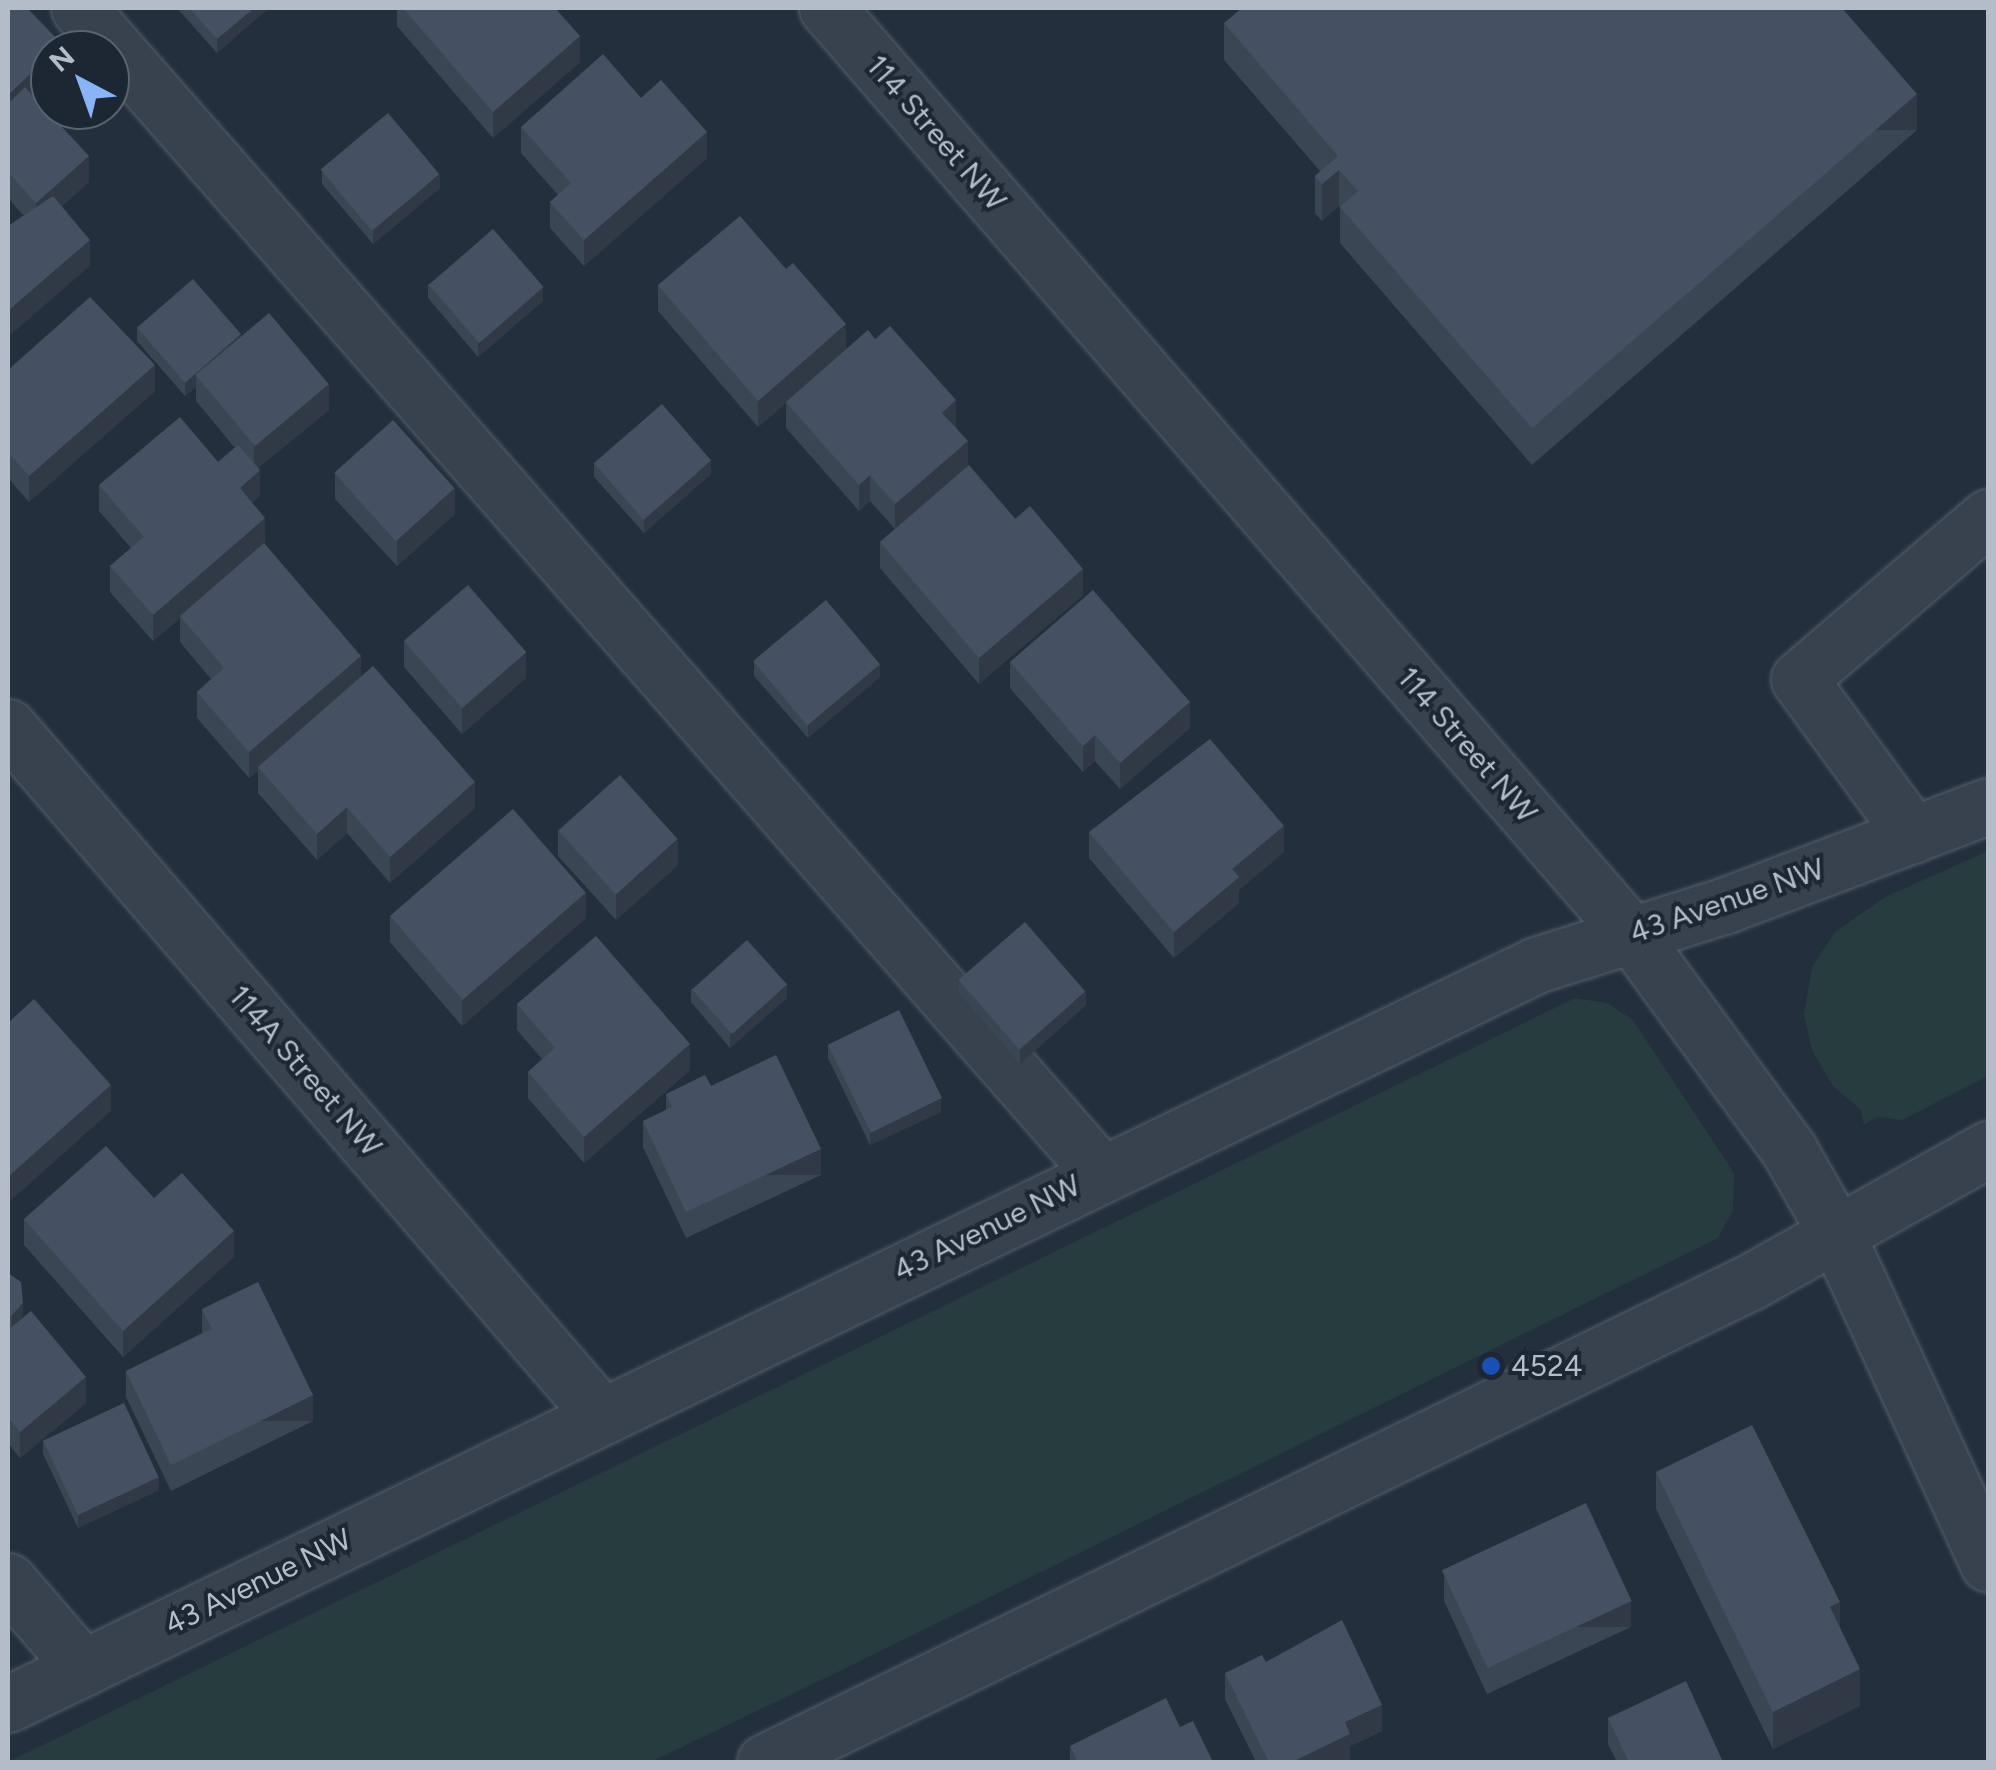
<!DOCTYPE html>
<style>
body{margin:0}
#map{position:relative;width:1996px;height:1770px;overflow:hidden;background:#242f3e;font-family:Figtree,sans-serif}
div>[style]{position:absolute}
.green>*{inset:0;background:#263c3f}
.roads{filter:drop-shadow(0 0 2px #565f6c) drop-shadow(0 0 2px #565f6c)}
.minor>*{height:55px;margin:-27.5px;padding:0 27.5px;transform-origin:27.5px;border-radius:27.5px;background:#38414e}
.wall>*{inset:0;background:#3b4654}
.shaded-wall>*{inset:0;background:#303945;transform-origin:0 0}
.building>*{inset:0;background:#455162;transform-origin:0 0}
.dots>*{width:28px;height:28px;translate:-50% -50%;box-sizing:border-box;border:5px solid #1d2633;border-radius:50%}
span{translate:-50% -50%;white-space:nowrap;text-align:center;line-height:1.15;-webkit-text-stroke:8px #1d2633;paint-order:stroke}
.street-label{font-size:30px;color:#b4bcc9}
.poi-label{font-size:30px;color:#b4bcc9}
.left{translate:0 -50%;text-align:left}
.frame{position:absolute;inset:0;border:10px solid #b4bcc9;pointer-events:none}
.north{position:absolute;left:30px;top:30px;width:100px;height:100px;box-sizing:border-box;background:#1d2633;border:2px solid #59626f;border-radius:50%;rotate:319deg;font-size:28px;font-weight:700;line-height:40px;text-align:center;color:#b4bcc9}
.north::after{content:'';display:block;margin:auto;width:35px;height:45px;background:#8ab4f8;clip-path:polygon(50% 0,100% 100%,50% 72%,0 100%)}
</style>
<div id="map">
<div class="green">
<div style="clip-path:polygon(1988px 851px,1988px 1076px,1902px 1120px,1878px 1117px,1864px 1124px,1860px 1109px,1833px 1086px,1812px 1050px,1804px 1015px,1812px 967px,1835px 932px,1885px 897px)"></div>
<div style="clip-path:polygon(1575px 998px,1607px 1003px,1633px 1020px,1734px 1173px,1733px 1210px,1718px 1238px,846px 1668px,651px 1762px,8px 1762px)"></div>
</div>
<div class="roads">
<div class="minor">
<div style="left:79px;top:8px;width:1550px;rotate:48.74deg"></div>
<div style="left:827px;top:8px;width:1226px;rotate:49.03deg"></div>
<div style="left:1631px;top:934px;width:268px;rotate:53.8deg"></div>
<div style="left:1789px;top:1150px;width:93px;rotate:60.4deg"></div>
<div style="left:1835px;top:1231px;width:366px;rotate:65.3deg"></div>
<div style="left:8px;top:727px;width:910px;rotate:49.23deg"></div>
<div style="left:1913px;top:835px;width:193px;rotate:-126.2deg"></div>
<div style="left:1799px;top:679px;width:249px;rotate:-40.6deg"></div>
<div style="left:8px;top:1581px;width:115px;rotate:49.2deg"></div>
<div style="left:8px;top:1704px;width:1697px;rotate:-25.81deg"></div>
<div style="left:1536px;top:965px;width:199px;rotate:-17.5deg"></div>
<div style="left:1726px;top:905px;width:280px;rotate:-20.7deg"></div>
<div style="left:765px;top:1762px;width:1096px;rotate:-25.98deg"></div>
<div style="left:1750px;top:1282px;width:273px;rotate:-29.2deg"></div>
</div>
</div>
<div class="wall">
<div style="clip-path:polygon(8px 8px,62px 50px,50px 50px,50px 81px,34px 97px,89px 182px,62px 206px,90px 266px,23px 215px,8px 198px)"></div>
<div style="clip-path:polygon(177px 8px,269px 8px,217px 53px)"></div>
<div style="clip-path:polygon(397px 8px,555px 8px,580px 62px,493px 138px,397px 26px)"></div>
<div style="clip-path:polygon(1224px 23px,1917px 130px,1532px 465px,1340px 243px,1340px 207px,1339px 206px,1322px 221px,1315px 213px,1315px 176px,1320px 171px,1224px 60px)"></div>
<div style="clip-path:polygon(641px 98px,707px 158px,584px 266px,550px 228px,550px 202px,558px 195px,521px 153px,521px 127px)"></div>
<div style="clip-path:polygon(322px 171px,440px 188px,373px 244px,322px 184px)"></div>
<div style="clip-path:polygon(428px 284px,543px 301px,478px 357px,428px 298px)"></div>
<div style="clip-path:polygon(658px 285px,846px 349px,956px 426px,968px 465px,1083px 595px,979px 684px,880px 568px,880px 542px,895px 529px,870px 501px,859px 511px,786px 428px,786px 403px,758px 427px,658px 311px)"></div>
<div style="clip-path:polygon(137px 328px,241px 337px,329px 410px,258px 468px,260px 496px,252px 503px,265px 544px,361px 676px,475px 808px,390px 883px,347px 833px,317px 860px,258px 793px,258px 771px,249px 778px,197px 718px,197px 692px,211px 679px,180px 642px,180px 618px,153px 641px,110px 592px,110px 566px,131px 548px,99px 511px,99px 485px,218px 462px,235px 448px,196px 401px,196px 387px,185px 396px,137px 341px)"></div>
<div style="clip-path:polygon(8px 370px,155px 391px,29px 502px,8px 478px)"></div>
<div style="clip-path:polygon(594px 463px,711px 474px,644px 533px,594px 477px)"></div>
<div style="clip-path:polygon(335px 473px,455px 514px,397px 566px,335px 499px)"></div>
<div style="clip-path:polygon(404px 641px,526px 678px,462px 734px,404px 667px)"></div>
<div style="clip-path:polygon(754px 662px,880px 677px,808px 738px,754px 676px)"></div>
<div style="clip-path:polygon(1010px 662px,1190px 728px,1120px 789px,1095px 761px,1083px 772px,1010px 688px)"></div>
<div style="clip-path:polygon(558px 830px,678px 865px,616px 920px,558px 856px)"></div>
<div style="clip-path:polygon(1089px 832px,1284px 852px,1239px 890px,1239px 903px,1174px 958px,1089px 858px)"></div>
<div style="clip-path:polygon(390px 916px,586px 918px,462px 1026px,390px 942px)"></div>
<div style="clip-path:polygon(959px 980px,1086px 1005px,1020px 1064px,959px 993px)"></div>
<div style="clip-path:polygon(691px 989px,787px 998px,730px 1048px,691px 1002px)"></div>
<div style="clip-path:polygon(517px 1004px,690px 1070px,584px 1163px,528px 1098px,528px 1072px,542px 1059px,517px 1030px)"></div>
<div style="clip-path:polygon(828px 1044px,941px 1112px,870px 1145px,828px 1058px)"></div>
<div style="clip-path:polygon(666px 1094px,821px 1175px,686px 1238px,643px 1147px,643px 1121px,666px 1110px)"></div>
<div style="clip-path:polygon(154px 1198px,234px 1257px,123px 1357px,24px 1245px,24px 1219px)"></div>
<div style="clip-path:polygon(8px 1273px,23px 1316px,19px 1321px,86px 1403px,20px 1458px,8px 1443px)"></div>
<div style="clip-path:polygon(202px 1309px,313px 1421px,171px 1491px,126px 1397px,126px 1371px,202px 1333px)"></div>
<div style="clip-path:polygon(43px 1440px,159px 1490px,78px 1528px,43px 1454px)"></div>
<div style="clip-path:polygon(1656px 1472px,1840px 1627px,1860px 1706px,1773px 1749px,1656px 1509px)"></div>
<div style="clip-path:polygon(1444px 1575px,1631px 1627px,1487px 1694px,1444px 1601px)"></div>
<div style="clip-path:polygon(1266px 1662px,1382px 1731px,1350px 1746px,1350px 1760px,1345px 1762px,1256px 1762px,1225px 1699px,1225px 1673px)"></div>
<div style="clip-path:polygon(1608px 1718px,1723px 1762px,1617px 1762px,1608px 1744px)"></div>
<div style="clip-path:polygon(1180px 1727px,1213px 1762px,1070px 1762px,1070px 1746px)"></div>
</div>
<div class="shaded-wall">
<div style="clip-path:polygon(254px 8px,269px 8px,217px 53px,217px 39px)"></div>
<div style="clip-path:polygon(580px 36px,580px 62px,493px 138px,493px 112px)"></div>
<div style="clip-path:polygon(50px 55px,50px 81px,8px 121px,8px 95px)"></div>
<div style="left:1917px;top:94px;width:36px;height:510px;rotate:90deg"></div>
<div style="clip-path:polygon(707px 132px,707px 158px,584px 266px,584px 240px)"></div>
<div style="clip-path:polygon(89px 156px,89px 182px,36px 229px,36px 203px)"></div>
<div style="clip-path:polygon(1339px 170px,1339px 206px,1322px 221px,1322px 184px)"></div>
<div style="clip-path:polygon(440px 174px,440px 188px,373px 244px,373px 230px)"></div>
<div style="clip-path:polygon(90px 240px,90px 266px,8px 337px,8px 311px)"></div>
<div style="clip-path:polygon(543px 287px,543px 301px,478px 357px,478px 343px)"></div>
<div style="clip-path:polygon(846px 324px,846px 350px,758px 427px,758px 401px)"></div>
<div style="clip-path:polygon(241px 334px,241px 347px,196px 375px,196px 387px,185px 396px,185px 383px)"></div>
<div style="clip-path:polygon(155px 365px,155px 391px,29px 502px,29px 476px)"></div>
<div style="clip-path:polygon(329px 384px,329px 410px,254px 471px,254px 445px)"></div>
<div style="clip-path:polygon(956px 400px,956px 426px,942px 439px,942px 413px)"></div>
<div style="clip-path:polygon(968px 441px,968px 467px,895px 530px,895px 504px)"></div>
<div style="clip-path:polygon(711px 461px,711px 474px,644px 533px,644px 520px)"></div>
<div style="clip-path:polygon(260px 470px,260px 496px,240px 514px,240px 488px)"></div>
<div style="clip-path:polygon(870px 475px,870px 501px,859px 511px,859px 485px)"></div>
<div style="clip-path:polygon(455px 488px,455px 514px,397px 566px,397px 540px)"></div>
<div style="clip-path:polygon(265px 518px,265px 544px,153px 641px,153px 615px)"></div>
<div style="clip-path:polygon(1083px 569px,1083px 595px,979px 684px,979px 658px)"></div>
<div style="clip-path:polygon(526px 652px,526px 678px,462px 734px,462px 708px)"></div>
<div style="clip-path:polygon(361px 656px,361px 682px,258px 767px,258px 771px,249px 778px,249px 752px)"></div>
<div style="clip-path:polygon(880px 664px,880px 677px,808px 738px,808px 725px)"></div>
<div style="clip-path:polygon(1190px 702px,1190px 728px,1120px 789px,1120px 763px)"></div>
<div style="clip-path:polygon(1095px 735px,1095px 761px,1083px 772px,1083px 746px)"></div>
<div style="clip-path:polygon(475px 782px,475px 808px,390px 883px,390px 857px)"></div>
<div style="clip-path:polygon(347px 807px,347px 833px,317px 860px,317px 834px)"></div>
<div style="clip-path:polygon(1284px 826px,1284px 852px,1239px 890px,1239px 903px,1174px 958px,1174px 932px,1232px 869px)"></div>
<div style="clip-path:polygon(678px 839px,678px 865px,616px 920px,616px 894px)"></div>
<div style="clip-path:polygon(586px 892px,586px 918px,462px 1026px,462px 1000px)"></div>
<div style="clip-path:polygon(787px 985px,787px 998px,730px 1048px,730px 1034px)"></div>
<div style="clip-path:polygon(1086px 991px,1086px 1005px,1020px 1064px,1020px 1050px)"></div>
<div style="clip-path:polygon(690px 1044px,690px 1070px,584px 1163px,584px 1137px)"></div>
<div style="clip-path:polygon(111px 1085px,111px 1111px,8px 1203px,8px 1177px)"></div>
<div style="clip-path:polygon(941px 1098px,941px 1112px,870px 1145px,870px 1132px)"></div>
<div style="left:821px;top:1149px;width:26px;height:149px;rotate:90deg"></div>
<div style="clip-path:polygon(234px 1231px,234px 1257px,123px 1357px,123px 1331px)"></div>
<div style="clip-path:polygon(23px 1303px,23px 1316px,12px 1329px,12px 1315px)"></div>
<div style="clip-path:polygon(86px 1377px,86px 1403px,20px 1458px,20px 1432px)"></div>
<div style="left:313px;top:1395px;width:26px;height:158px;rotate:90deg"></div>
<div style="clip-path:polygon(159px 1477px,159px 1490px,78px 1528px,78px 1514px)"></div>
<div style="left:1631px;top:1601px;width:26px;height:159px;rotate:90deg"></div>
<div style="clip-path:polygon(1840px 1602px,1840px 1639px,1830px 1607px)"></div>
<div style="clip-path:polygon(1860px 1669px,1860px 1706px,1773px 1749px,1773px 1712px)"></div>
<div style="clip-path:polygon(1382px 1705px,1382px 1731px,1350px 1746px,1350px 1760px,1345px 1762px,1292px 1762px,1345px 1722px)"></div>
</div>
<div class="building">
<div style="clip-path:polygon(8px 8px,27px 8px,62px 44px,56px 50px,50px 50px,50px 55px,8px 95px)"></div>
<div style="clip-path:polygon(189px 8px,254px 8px,217px 39px)"></div>
<div style="clip-path:polygon(403px 8px,555px 8px,580px 36px,493px 112px)"></div>
<div style="clip-path:polygon(1242px 8px,1842px 8px,1917px 94px,1532px 428px,1340px 207px,1358px 191px,1339px 170px,1322px 184px,1315px 176px,1338px 156px,1224px 23px)"></div>
<div style="clip-path:polygon(603px 54px,641px 98px,661px 80px,707px 132px,584px 240px,550px 202px,571px 183px,521px 127px)"></div>
<div style="clip-path:polygon(25px 87px,89px 156px,36px 203px,8px 172px,8px 104px)"></div>
<div style="left:388px;top:113px;width:80px;height:88px;rotate:50deg"></div>
<div style="clip-path:polygon(53px 196px,90px 240px,8px 311px,8px 226px)"></div>
<div style="clip-path:polygon(740px 216px,786px 269px,793px 263px,846px 324px,758px 401px,658px 285px)"></div>
<div style="left:493px;top:229px;width:77px;height:85px;rotate:49deg"></div>
<div style="left:193px;top:279px;width:73px;height:74px;rotate:49deg"></div>
<div style="clip-path:polygon(90px 297px,155px 365px,29px 476px,8px 452px,8px 370px)"></div>
<div style="left:269px;top:313px;width:93px;height:96px;rotate:50deg"></div>
<div style="clip-path:polygon(890px 326px,956px 400px,942px 413px,968px 441px,895px 504px,870px 475px,859px 485px,786px 402px,868px 330px,875px 339px)"></div>
<div style="left:662px;top:404px;width:75px;height:90px;rotate:49deg"></div>
<div style="clip-path:polygon(180px 417px,218px 462px,238px 445px,260px 470px,240px 488px,265px 518px,153px 615px,110px 566px,144px 537px,99px 485px)"></div>
<div style="left:393px;top:420px;width:92px;height:79px;rotate:48deg"></div>
<div style="clip-path:polygon(969px 465px,1015px 519px,1030px 506px,1083px 569px,979px 658px,880px 542px)"></div>
<div style="clip-path:polygon(264px 543px,361px 656px,249px 752px,197px 692px,224px 668px,180px 616px)"></div>
<div style="left:468px;top:585px;width:89px;height:85px;rotate:49deg"></div>
<div style="clip-path:polygon(1093px 590px,1190px 702px,1120px 763px,1095px 735px,1083px 746px,1010px 662px)"></div>
<div style="left:826px;top:600px;width:84px;height:95px;rotate:50deg"></div>
<div style="clip-path:polygon(373px 666px,475px 782px,390px 857px,347px 807px,317px 834px,258px 767px)"></div>
<div style="clip-path:polygon(1210px 739px,1284px 826px,1232px 869px,1239px 877px,1174px 932px,1089px 832px)"></div>
<div style="left:620px;top:775px;width:86px;height:83px;rotate:48deg"></div>
<div style="left:513px;top:809px;width:111px;height:163px;rotate:49deg"></div>
<div style="left:1025px;top:922px;width:92px;height:88px;rotate:49deg"></div>
<div style="clip-path:polygon(596px 936px,690px 1044px,584px 1137px,528px 1072px,555px 1048px,517px 1004px)"></div>
<div style="left:747px;top:940px;width:60px;height:74px;rotate:48deg"></div>
<div style="clip-path:polygon(34px 999px,111px 1085px,8px 1177px,8px 1023px)"></div>
<div style="left:899px;top:1010px;width:98px;height:79px;rotate:64deg"></div>
<div style="clip-path:polygon(776px 1055px,821px 1149px,686px 1212px,643px 1121px,672px 1107px,666px 1094px,705px 1075px,711px 1086px)"></div>
<div style="clip-path:polygon(106px 1146px,154px 1198px,182px 1173px,234px 1231px,123px 1331px,24px 1219px)"></div>
<div style="clip-path:polygon(8px 1273px,21px 1282px,23px 1303px,12px 1315px,8px 1316px)"></div>
<div style="clip-path:polygon(258px 1282px,313px 1395px,171px 1465px,126px 1371px,212px 1329px,202px 1309px)"></div>
<div style="clip-path:polygon(31px 1311px,86px 1377px,20px 1432px,8px 1417px,8px 1330px)"></div>
<div style="left:124px;top:1403px;width:82px;height:89px;rotate:65deg"></div>
<div style="clip-path:polygon(1752px 1425px,1840px 1602px,1830px 1607px,1860px 1669px,1773px 1712px,1656px 1472px)"></div>
<div style="left:1586px;top:1503px;width:108px;height:159px;rotate:65deg"></div>
<div style="clip-path:polygon(1342px 1620px,1382px 1705px,1345px 1722px,1350px 1734px,1292px 1762px,1269px 1762px,1225px 1673px,1262px 1655px,1266px 1662px)"></div>
<div style="clip-path:polygon(1686px 1681px,1723px 1762px,1629px 1762px,1608px 1718px)"></div>
<div style="clip-path:polygon(1166px 1698px,1180px 1727px,1193px 1721px,1213px 1762px,1078px 1762px,1070px 1746px)"></div>
</div>
<div class="dots">
<div style="left:1491px;top:1366px;background:#1a4fb4"></div>
</div>
<div class="street-label">
<span style="left:936px;top:133px;rotate:49deg">114 Street NW</span>
<span style="left:1467px;top:745px;rotate:49deg">114 Street NW</span>
<span style="left:1727px;top:901px;rotate:-19deg">43 Avenue NW</span>
<span style="left:305px;top:1071px;rotate:49deg">114A Street NW</span>
<span style="left:987px;top:1228px;rotate:-26deg">43 Avenue NW</span>
<span style="left:258px;top:1582px;rotate:-26deg">43 Avenue NW</span>
</div>
<div class="poi-label">
<span class="left" style="left:1511px;top:1366px">4524</span>
</div>
<div class="frame"></div>
<div class="north">N</div>
</div>
